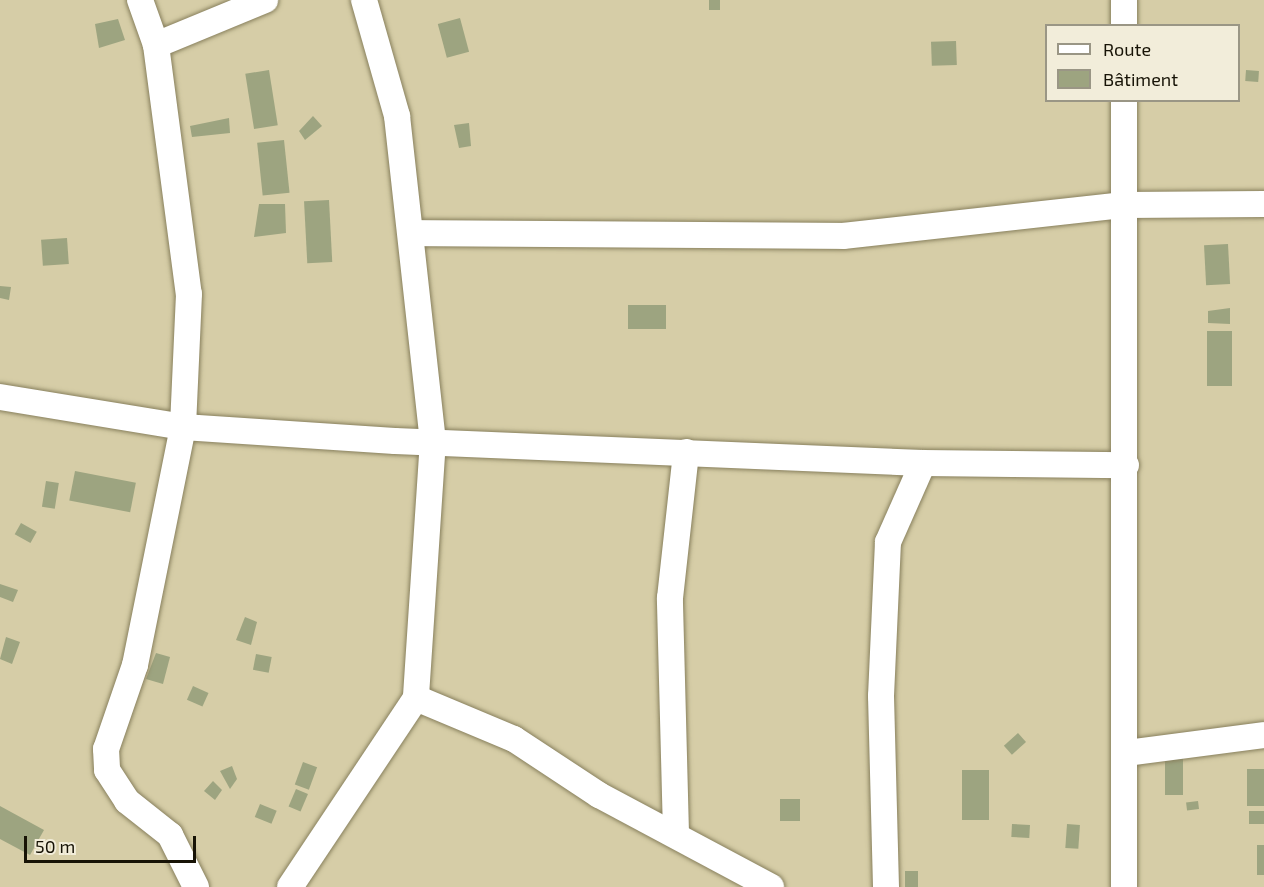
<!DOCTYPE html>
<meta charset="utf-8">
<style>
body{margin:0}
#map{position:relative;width:1264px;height:887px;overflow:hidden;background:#d6cda7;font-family:"Exo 2",sans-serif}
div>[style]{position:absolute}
.building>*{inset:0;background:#9da480;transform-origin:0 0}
.roads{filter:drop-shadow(0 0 2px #88805d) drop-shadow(0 0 2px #88805d)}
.minor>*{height:26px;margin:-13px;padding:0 13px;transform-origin:13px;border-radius:13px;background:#fff}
span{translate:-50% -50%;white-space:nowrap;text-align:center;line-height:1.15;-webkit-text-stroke:4.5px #f2edda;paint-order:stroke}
.legend{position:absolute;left:1045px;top:24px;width:195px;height:78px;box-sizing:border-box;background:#f2edda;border:2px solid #9a9685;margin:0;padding:8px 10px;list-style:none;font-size:18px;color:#171306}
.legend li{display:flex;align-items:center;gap:12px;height:30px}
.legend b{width:30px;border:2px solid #9a9685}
.scale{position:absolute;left:24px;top:836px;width:172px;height:27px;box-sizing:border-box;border:3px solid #171306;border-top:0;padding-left:8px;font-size:18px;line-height:21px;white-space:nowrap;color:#171306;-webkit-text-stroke:4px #f2edda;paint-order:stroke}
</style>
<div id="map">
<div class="building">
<div style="left:709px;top:0;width:11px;height:10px"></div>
<div style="left:460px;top:18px;width:35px;height:23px;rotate:75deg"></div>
<div style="clip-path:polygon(118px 19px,125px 40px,99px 48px,95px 24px)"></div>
<div style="left:956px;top:41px;width:24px;height:25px;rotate:88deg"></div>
<div style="left:269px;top:70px;width:56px;height:24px;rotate:81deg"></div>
<div style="left:1246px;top:70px;width:13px;height:11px;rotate:4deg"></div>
<div style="clip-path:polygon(313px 116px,322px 126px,305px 140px,299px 131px)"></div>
<div style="clip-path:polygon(229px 118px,230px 133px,192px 137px,190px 126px)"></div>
<div style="clip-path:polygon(469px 123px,471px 146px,459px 148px,454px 125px)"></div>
<div style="left:284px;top:140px;width:53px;height:27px;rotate:84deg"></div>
<div style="left:329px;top:200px;width:62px;height:25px;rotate:87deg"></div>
<div style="clip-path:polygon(259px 204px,285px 204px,286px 233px,254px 237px)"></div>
<div style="left:67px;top:238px;width:26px;height:26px;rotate:86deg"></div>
<div style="left:1228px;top:244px;width:40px;height:24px;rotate:87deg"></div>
<div style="clip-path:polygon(0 286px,11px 287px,9px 300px,0 298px)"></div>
<div style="left:628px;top:305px;width:38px;height:24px"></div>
<div style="clip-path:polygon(1230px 308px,1230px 324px,1208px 323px,1208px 311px)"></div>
<div style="left:1207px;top:331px;width:25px;height:55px"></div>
<div style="left:75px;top:471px;width:62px;height:30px;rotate:11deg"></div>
<div style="left:46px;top:481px;width:13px;height:26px;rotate:9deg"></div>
<div style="left:21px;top:523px;width:18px;height:13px;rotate:29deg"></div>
<div style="clip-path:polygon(0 584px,18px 590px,13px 602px,0 597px)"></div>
<div style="clip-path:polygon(245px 617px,257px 622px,251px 645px,236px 640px)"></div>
<div style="clip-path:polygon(6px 637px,20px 642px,12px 664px,0 659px)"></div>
<div style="clip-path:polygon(156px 653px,170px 657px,163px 684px,146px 679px)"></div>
<div style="left:256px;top:654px;width:16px;height:16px;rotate:11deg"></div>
<div style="left:193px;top:686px;width:17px;height:15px;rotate:24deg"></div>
<div style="left:1018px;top:733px;width:12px;height:19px;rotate:48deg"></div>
<div style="left:1165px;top:758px;width:18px;height:37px"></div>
<div style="left:303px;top:762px;width:15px;height:24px;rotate:20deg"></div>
<div style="clip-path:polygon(232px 766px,237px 779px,230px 789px,220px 771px)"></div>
<div style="left:1264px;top:769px;width:37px;height:17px;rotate:90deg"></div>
<div style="left:962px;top:770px;width:27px;height:50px"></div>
<div style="clip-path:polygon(213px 781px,222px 790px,215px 800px,204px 791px)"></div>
<div style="left:296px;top:789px;width:13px;height:19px;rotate:23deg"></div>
<div style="left:780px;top:799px;width:20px;height:22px"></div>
<div style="left:1198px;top:801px;width:8px;height:12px;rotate:83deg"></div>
<div style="left:260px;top:804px;width:18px;height:14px;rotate:22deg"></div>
<div style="clip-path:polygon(0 806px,44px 830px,30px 855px,0 839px)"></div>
<div style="left:1264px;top:811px;width:13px;height:15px;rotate:90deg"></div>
<div style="left:1012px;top:824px;width:18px;height:13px;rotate:3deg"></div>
<div style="left:1067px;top:824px;width:13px;height:24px;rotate:4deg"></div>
<div style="left:1257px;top:845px;width:7px;height:30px"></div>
<div style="left:905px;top:871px;width:13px;height:16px"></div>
</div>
<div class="roads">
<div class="minor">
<div style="left:140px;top:0;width:48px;rotate:70.4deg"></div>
<div style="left:156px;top:45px;width:251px;rotate:82.5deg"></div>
<div style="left:189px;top:294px;width:133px;rotate:92.6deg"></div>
<div style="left:183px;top:427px;width:243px;rotate:101.4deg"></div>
<div style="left:135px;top:665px;width:89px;rotate:109deg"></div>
<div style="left:106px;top:749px;width:21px;rotate:87deg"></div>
<div style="left:107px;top:770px;width:37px;rotate:57deg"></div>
<div style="left:127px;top:801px;width:55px;rotate:38.3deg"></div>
<div style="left:170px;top:835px;width:58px;rotate:63.4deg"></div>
<div style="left:364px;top:0;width:121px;rotate:74.1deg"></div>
<div style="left:397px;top:116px;width:326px;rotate:83.7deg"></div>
<div style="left:433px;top:440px;width:259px;rotate:93.8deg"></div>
<div style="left:416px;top:698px;width:106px;rotate:22.7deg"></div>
<div style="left:514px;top:739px;width:102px;rotate:33.4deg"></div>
<div style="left:599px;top:795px;width:195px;rotate:28.1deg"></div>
<div style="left:1124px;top:0;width:26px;rotate:90deg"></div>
<div style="left:156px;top:45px;width:118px;rotate:-22.4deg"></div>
<div style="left:411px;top:233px;width:432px;rotate:0.4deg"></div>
<div style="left:843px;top:236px;width:283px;rotate:-6.3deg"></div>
<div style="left:1124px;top:205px;width:140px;rotate:-0.4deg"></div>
<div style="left:0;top:397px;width:185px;rotate:9.3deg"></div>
<div style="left:183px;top:427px;width:212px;rotate:3.8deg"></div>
<div style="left:395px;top:441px;width:528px;rotate:2.39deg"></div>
<div style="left:923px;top:463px;width:203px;rotate:0.6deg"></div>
<div style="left:1127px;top:753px;width:138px;rotate:-7.5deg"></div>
<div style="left:676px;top:833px;width:235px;rotate:-91.5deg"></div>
<div style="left:670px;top:598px;width:147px;rotate:-83.7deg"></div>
<div style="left:290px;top:887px;width:227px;rotate:-56.3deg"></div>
<div style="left:886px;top:887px;width:191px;rotate:-91.5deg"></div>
<div style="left:881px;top:696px;width:154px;rotate:-87.4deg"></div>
<div style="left:888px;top:542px;width:86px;rotate:-66.1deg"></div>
<div style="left:1124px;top:887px;width:787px;rotate:-90deg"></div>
</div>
</div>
<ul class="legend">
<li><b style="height:8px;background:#fff"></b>Route</li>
<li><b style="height:16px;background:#9da480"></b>Bâtiment</li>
</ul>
<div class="scale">50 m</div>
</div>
